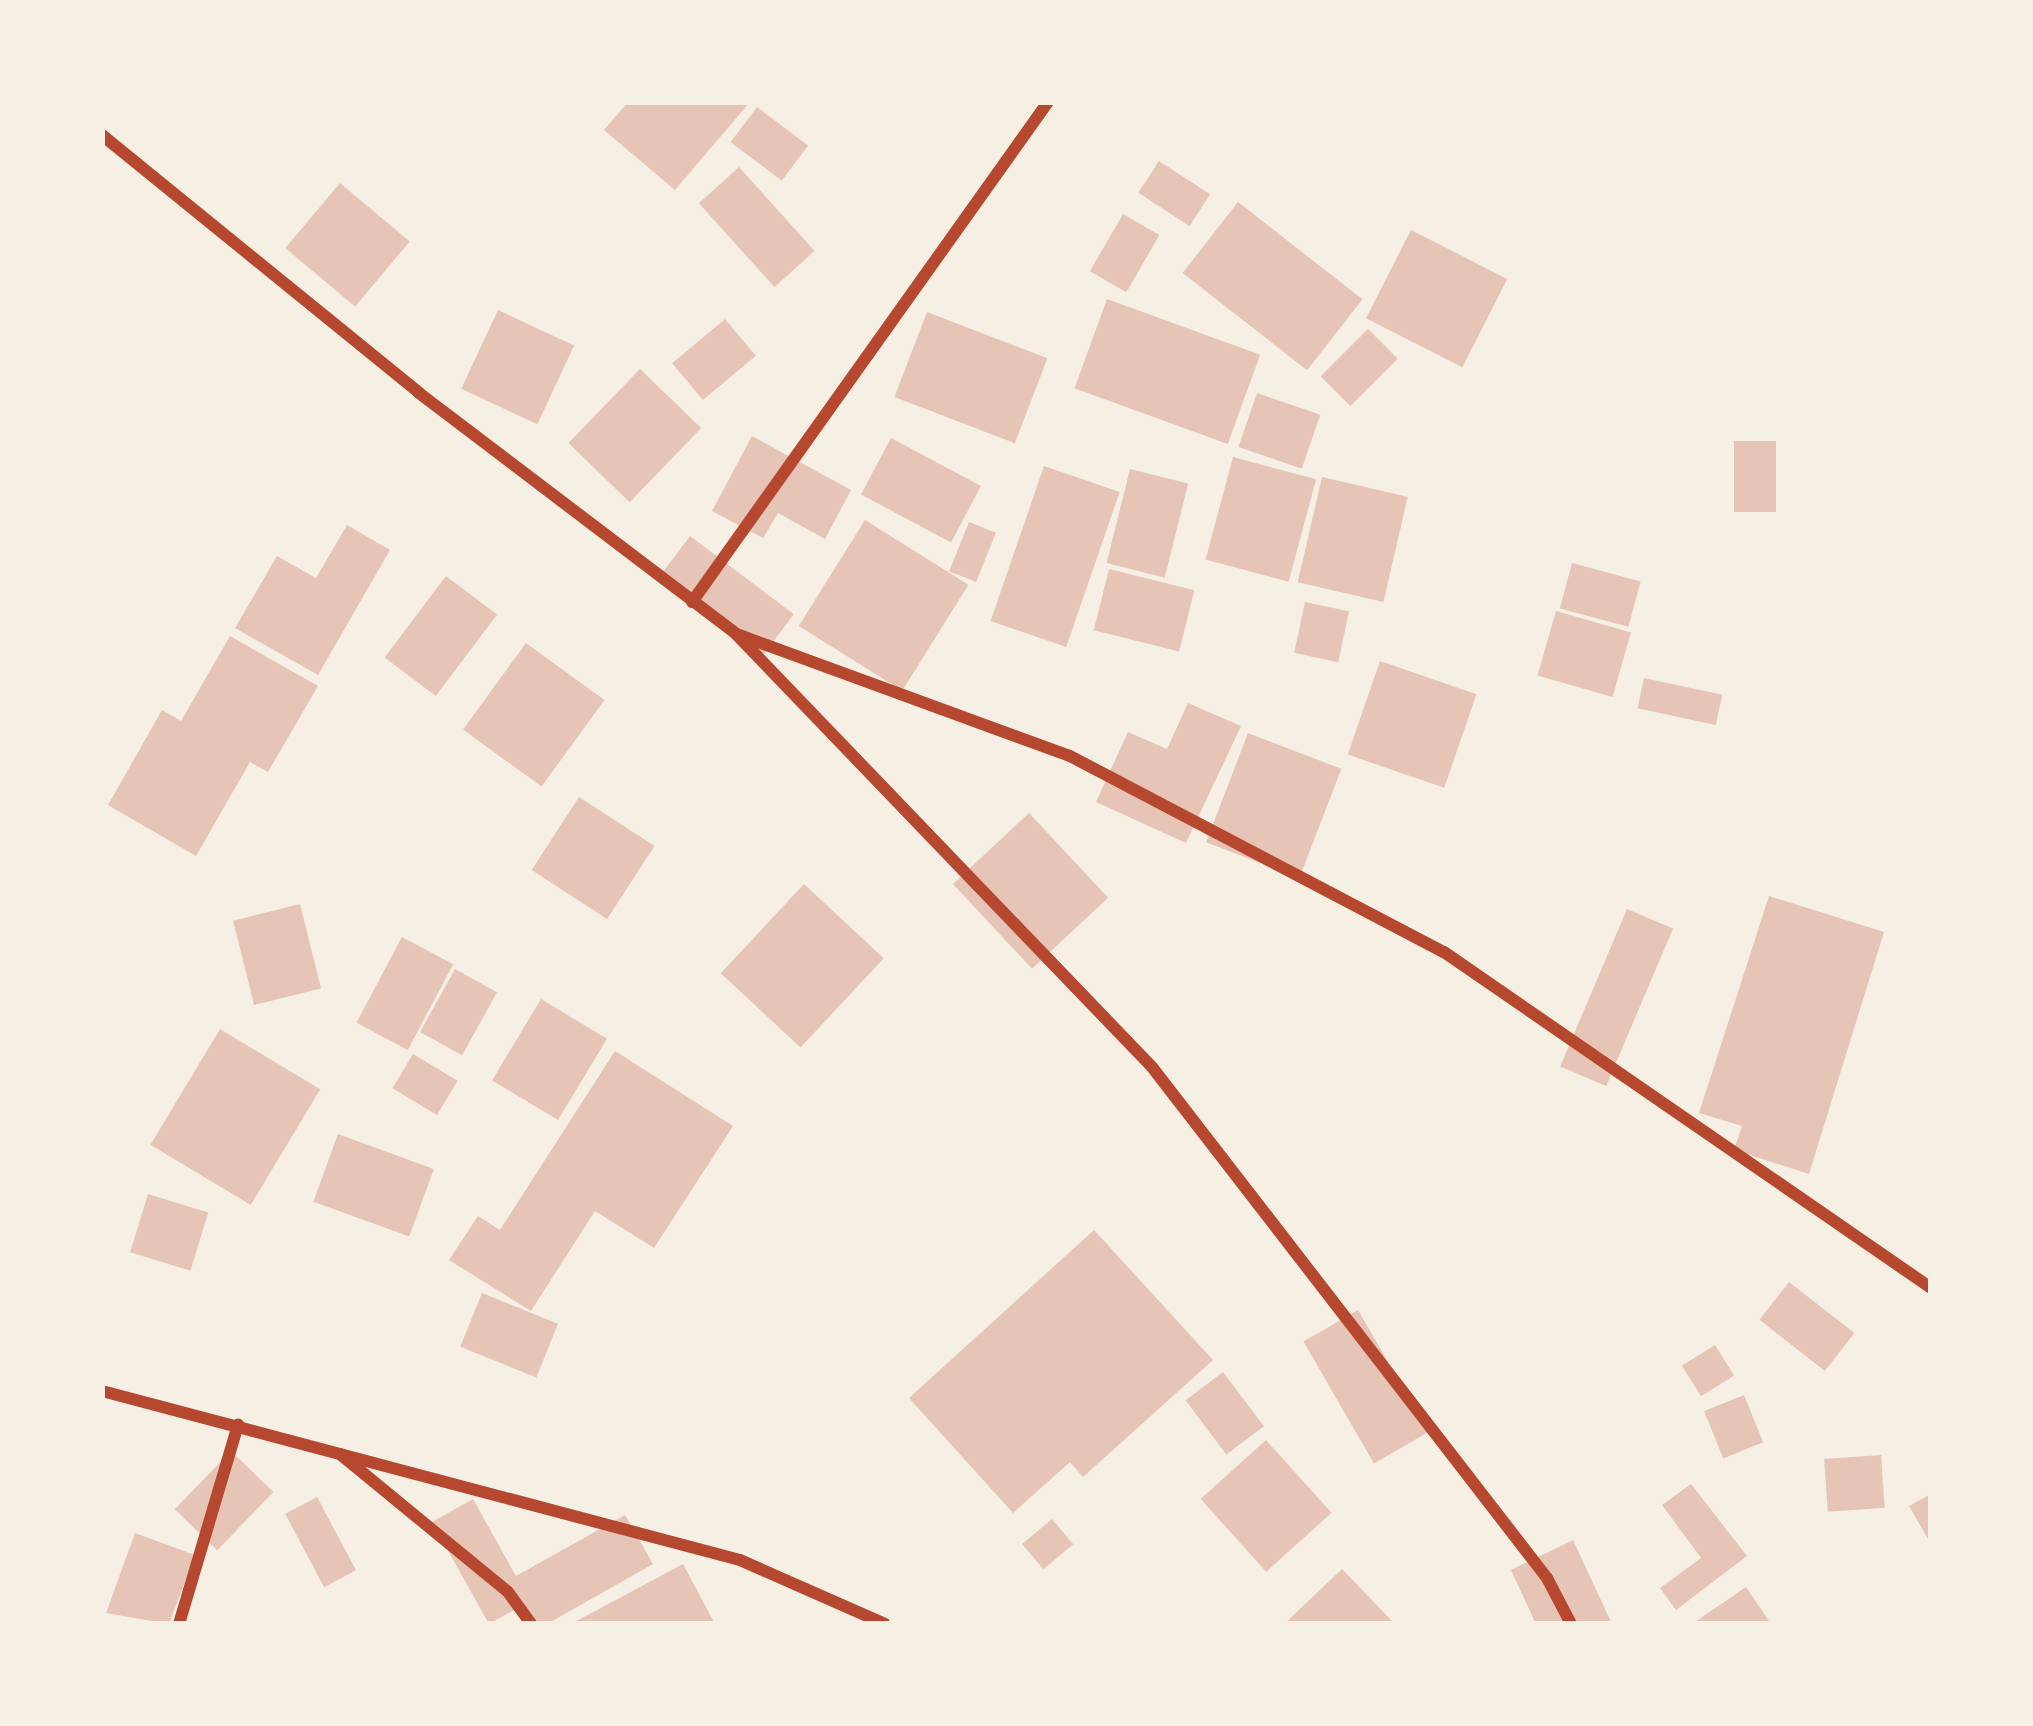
<!DOCTYPE html>
<style>
body{margin:0}
#map{position:relative;width:2033px;height:1726px;overflow:hidden;background:#f6efe4;font-family:"Archivo Narrow",sans-serif}
div>[style]{position:absolute}
.building>*{inset:0;background:#e6c5b7;transform-origin:0 0}
.minor>*{height:12px;margin:-6px;padding:0 6px;transform-origin:6px;border-radius:6px;background:#b5482f}
span{translate:-50% -50%;white-space:nowrap;text-align:center;line-height:1.15;-webkit-text-stroke:9px #f6efe4;paint-order:stroke}
.frame{position:absolute;inset:0;border:105px solid #f6efe4;pointer-events:none}
</style>
<div id="map">
<div class="building">
<div style="clip-path:polygon(628px 102px,750px 102px,675px 190px,604px 130px)"></div>
<div style="left:757px;top:107px;width:64px;height:44px;rotate:37deg"></div>
<div style="left:1159px;top:161px;width:61px;height:38px;rotate:33deg"></div>
<div style="left:739px;top:167px;width:113px;height:54px;rotate:48deg"></div>
<div style="left:340px;top:183px;width:91px;height:85px;rotate:40deg"></div>
<div style="left:1238px;top:202px;width:158px;height:90px;rotate:38deg"></div>
<div style="left:1123px;top:214px;width:42px;height:66px;rotate:30deg"></div>
<div style="left:1411px;top:230px;width:108px;height:99px;rotate:27deg"></div>
<div style="left:1107px;top:299px;width:163px;height:95px;rotate:20deg"></div>
<div style="left:498px;top:310px;width:84px;height:87px;rotate:25deg"></div>
<div style="left:927px;top:312px;width:129px;height:91px;rotate:21deg"></div>
<div style="left:725px;top:319px;width:48px;height:69px;rotate:50deg"></div>
<div style="left:1368px;top:329px;width:42px;height:67px;rotate:45deg"></div>
<div style="left:640px;top:369px;width:85px;height:103px;rotate:44deg"></div>
<div style="left:1257px;top:393px;width:67px;height:57px;rotate:19deg"></div>
<div style="clip-path:polygon(752px 436px,851px 490px,825px 539px,778px 513px,763px 538px,712px 511px)"></div>
<div style="left:891px;top:438px;width:102px;height:64px;rotate:28deg"></div>
<div style="left:1734px;top:441px;width:42px;height:71px"></div>
<div style="left:1233px;top:457px;width:86px;height:106px;rotate:15deg"></div>
<div style="left:1044px;top:466px;width:80px;height:164px;rotate:19deg"></div>
<div style="left:1130px;top:469px;width:60px;height:97px;rotate:14deg"></div>
<div style="left:1322px;top:477px;width:88px;height:108px;rotate:13deg"></div>
<div style="left:865px;top:520px;width:122px;height:125px;rotate:32deg"></div>
<div style="left:969px;top:522px;width:29px;height:53px;rotate:22deg"></div>
<div style="clip-path:polygon(347px 525px,390px 550px,318px 675px,235px 628px,277px 556px,316px 578px)"></div>
<div style="left:690px;top:536px;width:130px;height:52px;rotate:37deg"></div>
<div style="left:1572px;top:563px;width:71px;height:47px;rotate:15deg"></div>
<div style="left:1109px;top:569px;width:88px;height:63px;rotate:14deg"></div>
<div style="left:446px;top:576px;width:64px;height:102px;rotate:37deg"></div>
<div style="left:1305px;top:602px;width:45px;height:52px;rotate:12deg"></div>
<div style="left:1556px;top:611px;width:78px;height:67px;rotate:16deg"></div>
<div style="clip-path:polygon(230px 636px,318px 686px,268px 772px,250px 762px,196px 856px,108px 805px,162px 710px,181px 721px)"></div>
<div style="left:526px;top:643px;width:97px;height:107px;rotate:36deg"></div>
<div style="left:1380px;top:661px;width:102px;height:99px;rotate:19deg"></div>
<div style="left:1644px;top:678px;width:80px;height:31px;rotate:12deg"></div>
<div style="clip-path:polygon(1188px 703px,1241px 726px,1186px 843px,1096px 802px,1128px 732px,1167px 749px)"></div>
<div style="left:1248px;top:733px;width:100px;height:117px;rotate:21deg"></div>
<div style="left:579px;top:797px;width:90px;height:87px;rotate:33deg"></div>
<div style="left:1029px;top:813px;width:116px;height:104px;rotate:47deg"></div>
<div style="left:804px;top:884px;width:109px;height:122px;rotate:43deg"></div>
<div style="clip-path:polygon(1769px 896px,1884px 932px,1809px 1174px,1734px 1150px,1742px 1126px,1699px 1113px)"></div>
<div style="left:300px;top:904px;width:87px;height:69px;rotate:76deg"></div>
<div style="left:1627px;top:909px;width:50px;height:171px;rotate:23deg"></div>
<div style="left:402px;top:937px;width:58px;height:97px;rotate:28deg"></div>
<div style="left:455px;top:969px;width:48px;height:72px;rotate:29deg"></div>
<div style="left:541px;top:999px;width:77px;height:95px;rotate:31deg"></div>
<div style="left:220px;top:1029px;width:117px;height:135px;rotate:31deg"></div>
<div style="clip-path:polygon(615px 1051px,733px 1126px,654px 1248px,595px 1211px,531px 1311px,449px 1260px,478px 1216px,500px 1230px)"></div>
<div style="left:413px;top:1054px;width:52px;height:40px;rotate:31deg"></div>
<div style="left:338px;top:1134px;width:102px;height:72px;rotate:20deg"></div>
<div style="left:148px;top:1194px;width:63px;height:61px;rotate:17deg"></div>
<div style="clip-path:polygon(1094px 1230px,1213px 1360px,1083px 1477px,1070px 1462px,1013px 1513px,909px 1398px)"></div>
<div style="left:1789px;top:1282px;width:83px;height:48px;rotate:38deg"></div>
<div style="left:482px;top:1293px;width:82px;height:58px;rotate:22deg"></div>
<div style="left:1358px;top:1310px;width:141px;height:63px;rotate:60deg"></div>
<div style="left:1715px;top:1345px;width:36px;height:39px;rotate:58deg"></div>
<div style="left:1223px;top:1372px;width:68px;height:47px;rotate:53deg"></div>
<div style="left:1744px;top:1395px;width:51px;height:43px;rotate:68deg"></div>
<div style="left:1266px;top:1440px;width:98px;height:88px;rotate:48deg"></div>
<div style="left:231px;top:1451px;width:59px;height:81px;rotate:44deg"></div>
<div style="left:1881px;top:1455px;width:53px;height:57px;rotate:86deg"></div>
<div style="clip-path:polygon(1691px 1484px,1747px 1556px,1676px 1610px,1660px 1588px,1701px 1558px,1662px 1505px)"></div>
<div style="clip-path:polygon(1931px 1494px,1931px 1544px,1909px 1506px)"></div>
<div style="left:317px;top:1497px;width:83px;height:36px;rotate:62deg"></div>
<div style="clip-path:polygon(473px 1499px,516px 1576px,625px 1515px,653px 1564px,547px 1624px,534px 1624px,523px 1605px,489px 1624px,432px 1522px)"></div>
<div style="left:1052px;top:1519px;width:33px;height:39px;rotate:50deg"></div>
<div style="clip-path:polygon(135px 1533px,195px 1555px,169px 1624px,106px 1613px)"></div>
<div style="clip-path:polygon(1573px 1540px,1612px 1624px,1536px 1624px,1511px 1570px)"></div>
<div style="clip-path:polygon(683px 1564px,715px 1624px,571px 1624px)"></div>
<div style="clip-path:polygon(1342px 1569px,1395px 1624px,1284px 1624px)"></div>
<div style="clip-path:polygon(1746px 1587px,1771px 1624px,1692px 1624px)"></div>
</div>
<div class="minor">
<div style="left:102px;top:135px;width:409px;rotate:39.1deg"></div>
<div style="left:419px;top:393px;width:398px;rotate:37.2deg"></div>
<div style="left:736px;top:634px;width:600px;rotate:46.15deg"></div>
<div style="left:1152px;top:1067px;width:646px;rotate:52.3deg"></div>
<div style="left:1547px;top:1578px;width:52px;rotate:62.4deg"></div>
<div style="left:692px;top:602px;width:614px;rotate:-54.55deg"></div>
<div style="left:739px;top:635px;width:352px;rotate:20.1deg"></div>
<div style="left:1070px;top:756px;width:422px;rotate:27.7deg"></div>
<div style="left:1444px;top:952px;width:592px;rotate:34.6deg"></div>
<div style="left:102px;top:1391px;width:660px;rotate:14.84deg"></div>
<div style="left:740px;top:1560px;width:158px;rotate:23.8deg"></div>
<div style="left:340px;top:1454px;width:217px;rotate:39.4deg"></div>
<div style="left:508px;top:1592px;width:39px;rotate:54deg"></div>
<div style="left:179px;top:1624px;width:208px;rotate:-73.5deg"></div>
</div>
<div class="frame"></div>
</div>
